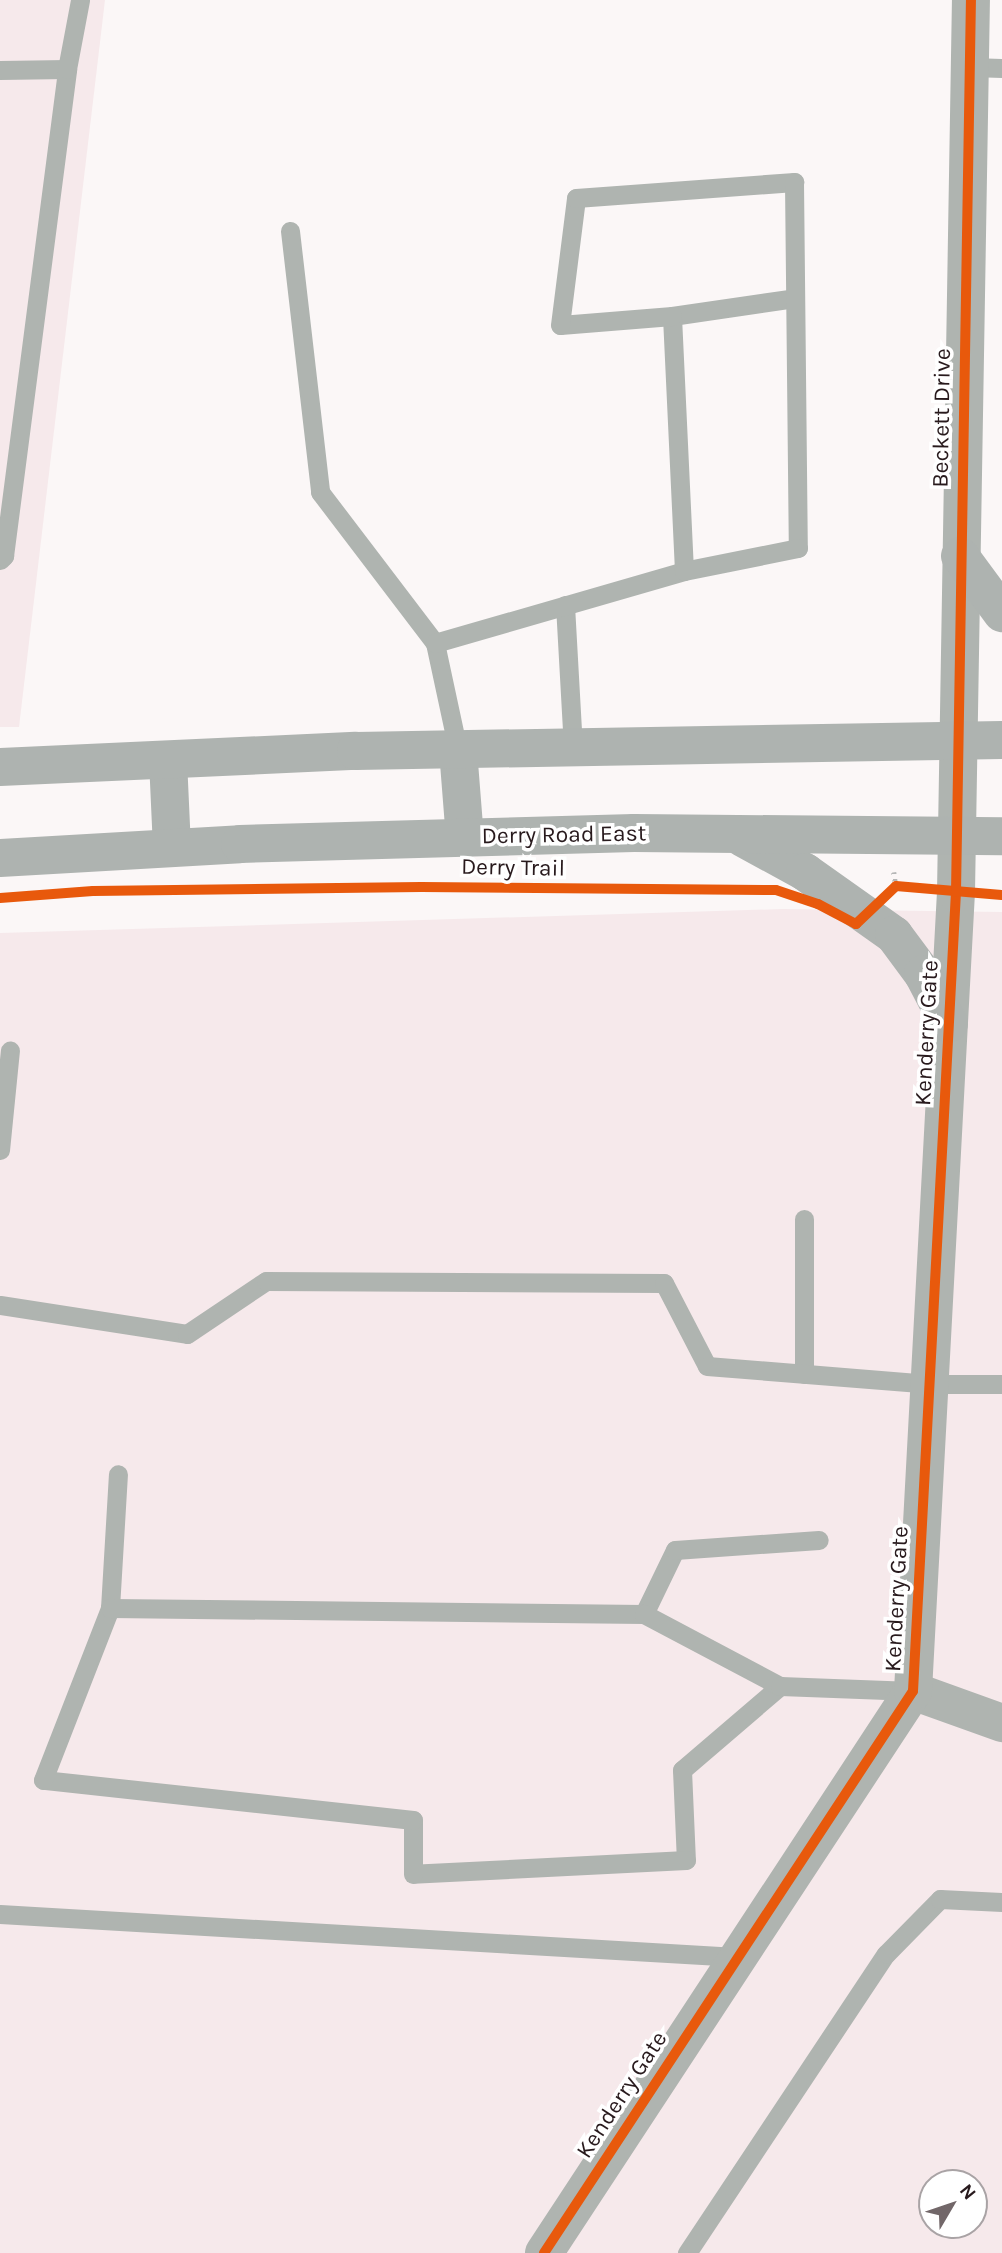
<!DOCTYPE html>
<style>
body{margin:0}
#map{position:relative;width:1002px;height:2253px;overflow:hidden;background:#fbf7f7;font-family:Karla,sans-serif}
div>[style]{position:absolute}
.built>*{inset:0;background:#f6e9eb}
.path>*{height:4.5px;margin-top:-2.25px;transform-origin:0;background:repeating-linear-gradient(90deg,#b5b6b6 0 2px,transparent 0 7px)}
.lane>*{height:19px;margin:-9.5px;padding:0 9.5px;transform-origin:9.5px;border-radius:9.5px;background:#afb4b0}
.street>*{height:38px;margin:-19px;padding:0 19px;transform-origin:19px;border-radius:19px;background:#afb4b0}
.secondary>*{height:38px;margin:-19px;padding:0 19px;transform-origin:19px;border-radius:19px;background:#aeb3b0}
.cycleway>*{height:10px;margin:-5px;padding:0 5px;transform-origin:5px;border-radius:5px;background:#e8590c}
span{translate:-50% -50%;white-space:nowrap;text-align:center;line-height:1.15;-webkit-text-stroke:7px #fff;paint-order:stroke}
.street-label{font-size:23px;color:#281a1d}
.north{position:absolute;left:918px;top:2169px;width:70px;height:70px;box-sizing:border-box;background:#fff;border:2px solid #a9a3a5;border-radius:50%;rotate:51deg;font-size:19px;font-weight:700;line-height:28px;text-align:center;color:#281a1d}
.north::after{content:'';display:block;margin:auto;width:24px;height:32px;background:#726769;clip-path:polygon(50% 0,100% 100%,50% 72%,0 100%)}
</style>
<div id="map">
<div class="built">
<div style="clip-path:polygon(0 0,105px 0,19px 727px,0 727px)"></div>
<div style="clip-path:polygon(evenodd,783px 909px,1002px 912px,1002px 2253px,0 2253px,0 933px,783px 909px,932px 2183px,974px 2183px,974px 2225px,932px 2225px,932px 2183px)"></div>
</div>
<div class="path">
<div style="left:894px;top:872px;width:14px;rotate:82deg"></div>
</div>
<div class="lane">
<div style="left:971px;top:67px;width:31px;rotate:2deg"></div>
<div style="left:0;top:70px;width:67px;rotate:-0.9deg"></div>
<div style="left:290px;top:231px;width:263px;rotate:83.4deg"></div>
<div style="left:320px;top:492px;width:190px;rotate:52.7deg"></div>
<div style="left:435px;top:643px;width:109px;rotate:77.9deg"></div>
<div style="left:672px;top:316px;width:124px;rotate:-8.3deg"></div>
<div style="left:0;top:560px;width:6px;rotate:-45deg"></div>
<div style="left:4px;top:556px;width:491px;rotate:-82.6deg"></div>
<div style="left:67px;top:69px;width:70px;rotate:-79.3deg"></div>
<div style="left:565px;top:605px;width:142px;rotate:86.8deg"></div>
<div style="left:435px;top:643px;width:259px;rotate:-16.1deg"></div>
<div style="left:684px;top:571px;width:255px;rotate:-92.7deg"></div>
<div style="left:672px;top:316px;width:112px;rotate:175.4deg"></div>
<div style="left:560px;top:325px;width:128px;rotate:-82.8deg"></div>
<div style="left:576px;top:198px;width:219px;rotate:-4.2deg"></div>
<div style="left:794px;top:182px;width:366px;rotate:89.4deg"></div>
<div style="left:798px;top:548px;width:116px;rotate:168.6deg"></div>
<div style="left:0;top:1150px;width:100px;rotate:-84.3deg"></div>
<div style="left:804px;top:1219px;width:155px;rotate:90deg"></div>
<div style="left:0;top:1305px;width:189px;rotate:8.8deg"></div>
<div style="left:187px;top:1334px;width:95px;rotate:-33.9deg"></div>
<div style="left:266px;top:1281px;width:398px;rotate:0.3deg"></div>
<div style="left:664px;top:1283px;width:93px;rotate:62.6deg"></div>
<div style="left:707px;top:1366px;width:223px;rotate:4.6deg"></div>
<div style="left:929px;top:1384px;width:73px"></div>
<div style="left:110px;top:1608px;width:134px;rotate:-86.6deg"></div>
<div style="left:644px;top:1614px;width:71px;rotate:-64.2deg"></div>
<div style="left:675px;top:1550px;width:144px;rotate:-4deg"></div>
<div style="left:780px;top:1686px;width:129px;rotate:139.4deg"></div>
<div style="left:682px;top:1770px;width:90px;rotate:87.5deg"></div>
<div style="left:686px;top:1860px;width:273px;rotate:177.1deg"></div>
<div style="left:413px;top:1874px;width:54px;rotate:-90deg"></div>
<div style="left:413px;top:1820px;width:372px;rotate:-173.8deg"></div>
<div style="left:43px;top:1780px;width:185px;rotate:-68.7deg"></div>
<div style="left:110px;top:1608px;width:534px;rotate:0.64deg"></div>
<div style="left:644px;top:1614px;width:154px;rotate:27.9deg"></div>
<div style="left:780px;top:1686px;width:133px;rotate:2.2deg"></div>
<div style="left:0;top:1914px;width:738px;rotate:3.34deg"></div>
<div style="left:687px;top:2253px;width:359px;rotate:-56.4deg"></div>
<div style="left:886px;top:1954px;width:77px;rotate:-45.5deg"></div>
<div style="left:940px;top:1899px;width:62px;rotate:2.8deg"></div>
</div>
<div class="street">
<div style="left:913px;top:1691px;width:95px;rotate:19.8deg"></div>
<div style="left:544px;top:2253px;width:672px;rotate:-56.71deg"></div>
<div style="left:913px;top:1691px;width:800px;rotate:-86.92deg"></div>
<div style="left:956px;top:892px;width:892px;rotate:-89.04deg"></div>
</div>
<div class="secondary">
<div style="left:960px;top:556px;width:71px;rotate:53.6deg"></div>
<div style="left:458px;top:750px;width:88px;rotate:85.5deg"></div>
<div style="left:168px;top:760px;width:88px;rotate:87.4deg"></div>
<div style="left:0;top:767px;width:356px;rotate:-2.6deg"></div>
<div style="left:356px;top:751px;width:646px;rotate:-0.98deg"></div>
<div style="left:743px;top:838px;width:71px;rotate:28.7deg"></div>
<div style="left:805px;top:872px;width:109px;rotate:35.3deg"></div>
<div style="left:894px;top:935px;width:49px;rotate:53.4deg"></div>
<div style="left:923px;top:974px;width:56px;rotate:62.5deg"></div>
<div style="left:0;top:858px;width:240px;rotate:-3.3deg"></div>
<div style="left:240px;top:844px;width:394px;rotate:-1.6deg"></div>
<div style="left:634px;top:833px;width:368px;rotate:0.5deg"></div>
</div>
<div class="cycleway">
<div style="left:0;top:898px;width:93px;rotate:-4.3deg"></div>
<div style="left:93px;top:891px;width:328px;rotate:-0.7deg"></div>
<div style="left:421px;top:887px;width:355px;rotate:0.5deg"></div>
<div style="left:776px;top:890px;width:44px;rotate:18.4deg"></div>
<div style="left:818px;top:904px;width:43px;rotate:27.8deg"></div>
<div style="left:856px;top:924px;width:55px;rotate:-43.5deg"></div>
<div style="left:896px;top:886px;width:106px;rotate:4.9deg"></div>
<div style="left:544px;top:2253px;width:672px;rotate:-56.71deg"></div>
<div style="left:913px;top:1691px;width:800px;rotate:-86.92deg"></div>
<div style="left:956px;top:892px;width:892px;rotate:-89.04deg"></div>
</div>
<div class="street-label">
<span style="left:942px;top:418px;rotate:-89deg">Beckett Drive</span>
<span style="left:564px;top:835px;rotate:-1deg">Derry Road East</span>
<span style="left:513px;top:868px;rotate:1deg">Derry Trail</span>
<span style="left:927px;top:1033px;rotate:-87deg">Kenderry Gate</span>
<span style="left:897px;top:1599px;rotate:-87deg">Kenderry Gate</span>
<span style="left:622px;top:2095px;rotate:-57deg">Kenderry Gate</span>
</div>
<div class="north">N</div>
</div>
